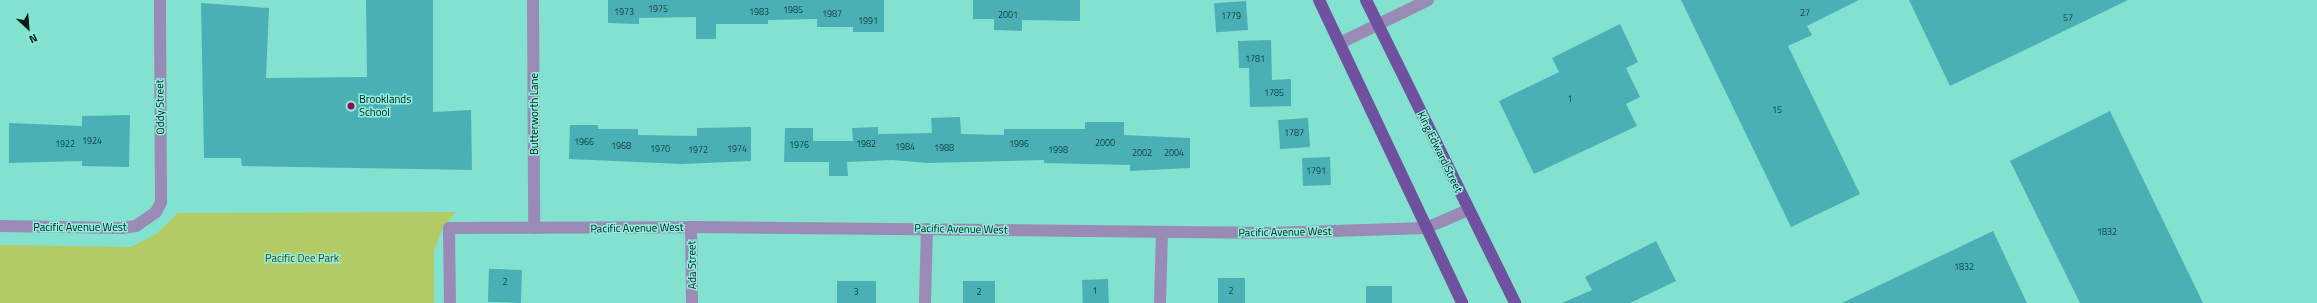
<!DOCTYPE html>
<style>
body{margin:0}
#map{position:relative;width:2317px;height:303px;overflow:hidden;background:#83e1cf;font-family:"Titillium Web",sans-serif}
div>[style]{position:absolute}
.green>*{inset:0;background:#b3cb65}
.building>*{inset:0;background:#4ab0b6;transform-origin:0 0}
.street>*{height:12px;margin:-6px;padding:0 6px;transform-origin:6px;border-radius:6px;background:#9a8bb6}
.primary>*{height:12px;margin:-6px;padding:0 6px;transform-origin:6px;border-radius:6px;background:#70519f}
.dots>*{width:11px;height:11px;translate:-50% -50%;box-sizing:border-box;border:2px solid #90eedc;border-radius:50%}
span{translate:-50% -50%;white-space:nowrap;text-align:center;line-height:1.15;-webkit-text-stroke:3px #90eedc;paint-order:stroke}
.number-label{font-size:9px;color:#12413f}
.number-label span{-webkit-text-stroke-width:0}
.poi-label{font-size:11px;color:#001c17}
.left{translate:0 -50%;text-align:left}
.street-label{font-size:11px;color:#001c17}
.park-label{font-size:11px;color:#3c4618}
.north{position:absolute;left:8px;top:8px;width:40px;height:40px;-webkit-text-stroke:3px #90eedc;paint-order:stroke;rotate:154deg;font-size:11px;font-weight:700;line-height:16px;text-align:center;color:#001c17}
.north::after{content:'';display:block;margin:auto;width:14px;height:18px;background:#001c17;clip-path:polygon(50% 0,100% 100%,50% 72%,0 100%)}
</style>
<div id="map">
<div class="green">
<div style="clip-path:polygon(456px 212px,443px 227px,434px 251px,434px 303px,0 303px,0 245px,131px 247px,156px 234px,178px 213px)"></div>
</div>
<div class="building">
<div style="clip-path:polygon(366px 0,433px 0,433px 112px,471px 110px,472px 170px,242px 166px,241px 158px,204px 158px,201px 3px,269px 8px,266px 78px,367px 77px)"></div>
<div style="clip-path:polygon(608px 0,884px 0,884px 32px,853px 32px,853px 27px,817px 27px,817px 19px,768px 20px,768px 24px,716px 24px,716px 39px,696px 39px,696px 17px,639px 18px,639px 24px,608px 23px)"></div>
<div style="clip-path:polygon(973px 0,1080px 0,1080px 21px,1022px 20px,1022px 31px,994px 30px,994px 19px,973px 19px)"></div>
<div style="clip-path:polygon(1681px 0,1859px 0,1807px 26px,1812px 35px,1788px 46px,1860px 194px,1791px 227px)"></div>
<div style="clip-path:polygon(1909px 0,2128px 0,1950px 86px)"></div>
<div style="left:1246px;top:1px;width:29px;height:32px;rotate:86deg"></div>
<div style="clip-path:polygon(1620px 24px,1638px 62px,1626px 68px,1640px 97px,1626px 104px,1637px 126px,1534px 174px,1499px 101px,1559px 72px,1552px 58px)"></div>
<div style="clip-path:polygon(1271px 40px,1272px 80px,1291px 79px,1291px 106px,1250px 107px,1249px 68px,1239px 68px,1238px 41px)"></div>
<div style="clip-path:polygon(2110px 111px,2203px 303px,2080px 303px,2010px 161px)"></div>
<div style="clip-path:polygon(130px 115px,129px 167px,82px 166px,82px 161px,9px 163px,9px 123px,82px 126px,82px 116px)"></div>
<div style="clip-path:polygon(960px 117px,961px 134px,1004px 135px,1004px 129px,1085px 129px,1085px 122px,1124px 122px,1124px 135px,1190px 138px,1190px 168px,1130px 171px,1130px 165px,1044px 163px,1044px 160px,928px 163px,892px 160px,847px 162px,848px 176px,829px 176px,829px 162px,784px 162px,785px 128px,813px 128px,813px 141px,853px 141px,852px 128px,878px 127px,878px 134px,932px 133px,931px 118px)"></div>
<div style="left:1308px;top:118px;width:29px;height:30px;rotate:86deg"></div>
<div style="clip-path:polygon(570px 125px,598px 125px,598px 129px,638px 129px,638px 135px,697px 136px,697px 128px,751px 127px,751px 161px,682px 164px,569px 159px)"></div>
<div style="left:1330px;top:157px;width:28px;height:28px;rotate:88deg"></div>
<div style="clip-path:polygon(1993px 231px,2027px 303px,1842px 303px)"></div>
<div style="clip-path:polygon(1656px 241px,1676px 281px,1630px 303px,1562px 303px,1592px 290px,1585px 277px)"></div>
<div style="left:522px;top:270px;width:33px;height:33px;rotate:92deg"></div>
<div style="left:1218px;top:278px;width:27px;height:25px"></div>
<div style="left:1108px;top:279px;width:24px;height:26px;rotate:88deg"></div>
<div style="left:837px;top:281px;width:39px;height:22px"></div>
<div style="left:963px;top:281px;width:32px;height:22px"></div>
<div style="left:1366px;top:286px;width:26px;height:17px"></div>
</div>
<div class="street">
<div style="left:533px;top:0;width:228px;rotate:89.7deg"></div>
<div style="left:1340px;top:43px;width:98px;rotate:-26deg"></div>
<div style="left:0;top:226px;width:122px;rotate:0.9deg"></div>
<div style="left:122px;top:228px;width:14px;rotate:-8deg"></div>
<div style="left:136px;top:226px;width:24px;rotate:-35deg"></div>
<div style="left:156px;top:212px;width:11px;rotate:-63deg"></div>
<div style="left:161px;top:202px;width:202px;rotate:-90.3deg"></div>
<div style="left:691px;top:227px;width:76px;rotate:89.2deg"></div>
<div style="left:450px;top:303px;width:75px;rotate:-90.8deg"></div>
<div style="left:449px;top:228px;width:242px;rotate:-0.2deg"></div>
<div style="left:691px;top:227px;width:582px;rotate:0.59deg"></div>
<div style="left:1273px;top:233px;width:153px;rotate:-1.9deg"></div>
<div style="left:1426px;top:228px;width:46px;rotate:-23.2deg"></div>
<div style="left:925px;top:303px;width:74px;rotate:-88.5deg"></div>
<div style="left:1160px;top:303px;width:71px;rotate:-88.4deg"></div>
</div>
<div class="primary">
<div style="left:1319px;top:0;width:335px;rotate:64.7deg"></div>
<div style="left:1366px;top:0;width:338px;rotate:63.8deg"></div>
</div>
<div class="dots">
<div style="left:351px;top:106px;background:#9c0551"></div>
</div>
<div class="number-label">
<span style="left:658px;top:9px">1975</span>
<span style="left:793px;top:10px">1985</span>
<span style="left:624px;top:12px">1973</span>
<span style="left:759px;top:12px">1983</span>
<span style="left:1805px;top:13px">27</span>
<span style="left:832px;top:14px">1987</span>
<span style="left:1008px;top:15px">2001</span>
<span style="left:1231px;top:16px">1779</span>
<span style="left:2068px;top:18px">57</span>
<span style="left:868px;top:21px">1991</span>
<span style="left:1255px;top:59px">1781</span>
<span style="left:1274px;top:93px">1785</span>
<span style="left:1570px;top:99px">1</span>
<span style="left:1777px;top:110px">15</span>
<span style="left:1294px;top:133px">1787</span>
<span style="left:92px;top:141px">1924</span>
<span style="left:584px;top:142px">1966</span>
<span style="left:1105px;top:143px">2000</span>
<span style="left:65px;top:144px">1922</span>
<span style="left:866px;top:144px">1982</span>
<span style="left:1019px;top:144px">1996</span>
<span style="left:799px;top:145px">1976</span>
<span style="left:621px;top:146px">1968</span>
<span style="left:905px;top:147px">1984</span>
<span style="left:944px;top:148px">1988</span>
<span style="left:660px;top:149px">1970</span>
<span style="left:737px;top:149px">1974</span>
<span style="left:698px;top:150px">1972</span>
<span style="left:1058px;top:150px">1998</span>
<span style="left:1142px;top:153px">2002</span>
<span style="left:1174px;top:153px">2004</span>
<span style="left:1316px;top:171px">1791</span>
<span style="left:2107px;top:232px">1832</span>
<span style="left:1964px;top:267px">1832</span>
<span style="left:505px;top:282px">2</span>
<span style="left:1095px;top:291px">1</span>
<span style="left:1231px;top:291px">2</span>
<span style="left:856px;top:292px">3</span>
<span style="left:979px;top:292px">2</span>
</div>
<div class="poi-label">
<span class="left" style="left:359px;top:106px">Brooklands<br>School</span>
</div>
<div class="street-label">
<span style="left:160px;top:107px;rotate:-91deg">Oddy Street</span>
<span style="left:534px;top:114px;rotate:-90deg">Butterworth Lane</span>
<span style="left:1440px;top:152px;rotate:64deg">King Edward Street</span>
<span style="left:80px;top:227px">Pacific Avenue West</span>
<span style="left:637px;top:228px;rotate:-1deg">Pacific Avenue West</span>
<span style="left:961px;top:229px;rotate:1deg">Pacific Avenue West</span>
<span style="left:1285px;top:232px;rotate:-1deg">Pacific Avenue West</span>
<span style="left:692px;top:265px;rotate:-91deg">Ada Street</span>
</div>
<div class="park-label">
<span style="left:302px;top:258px">Pacific Dee Park</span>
</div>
<div class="north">N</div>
</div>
